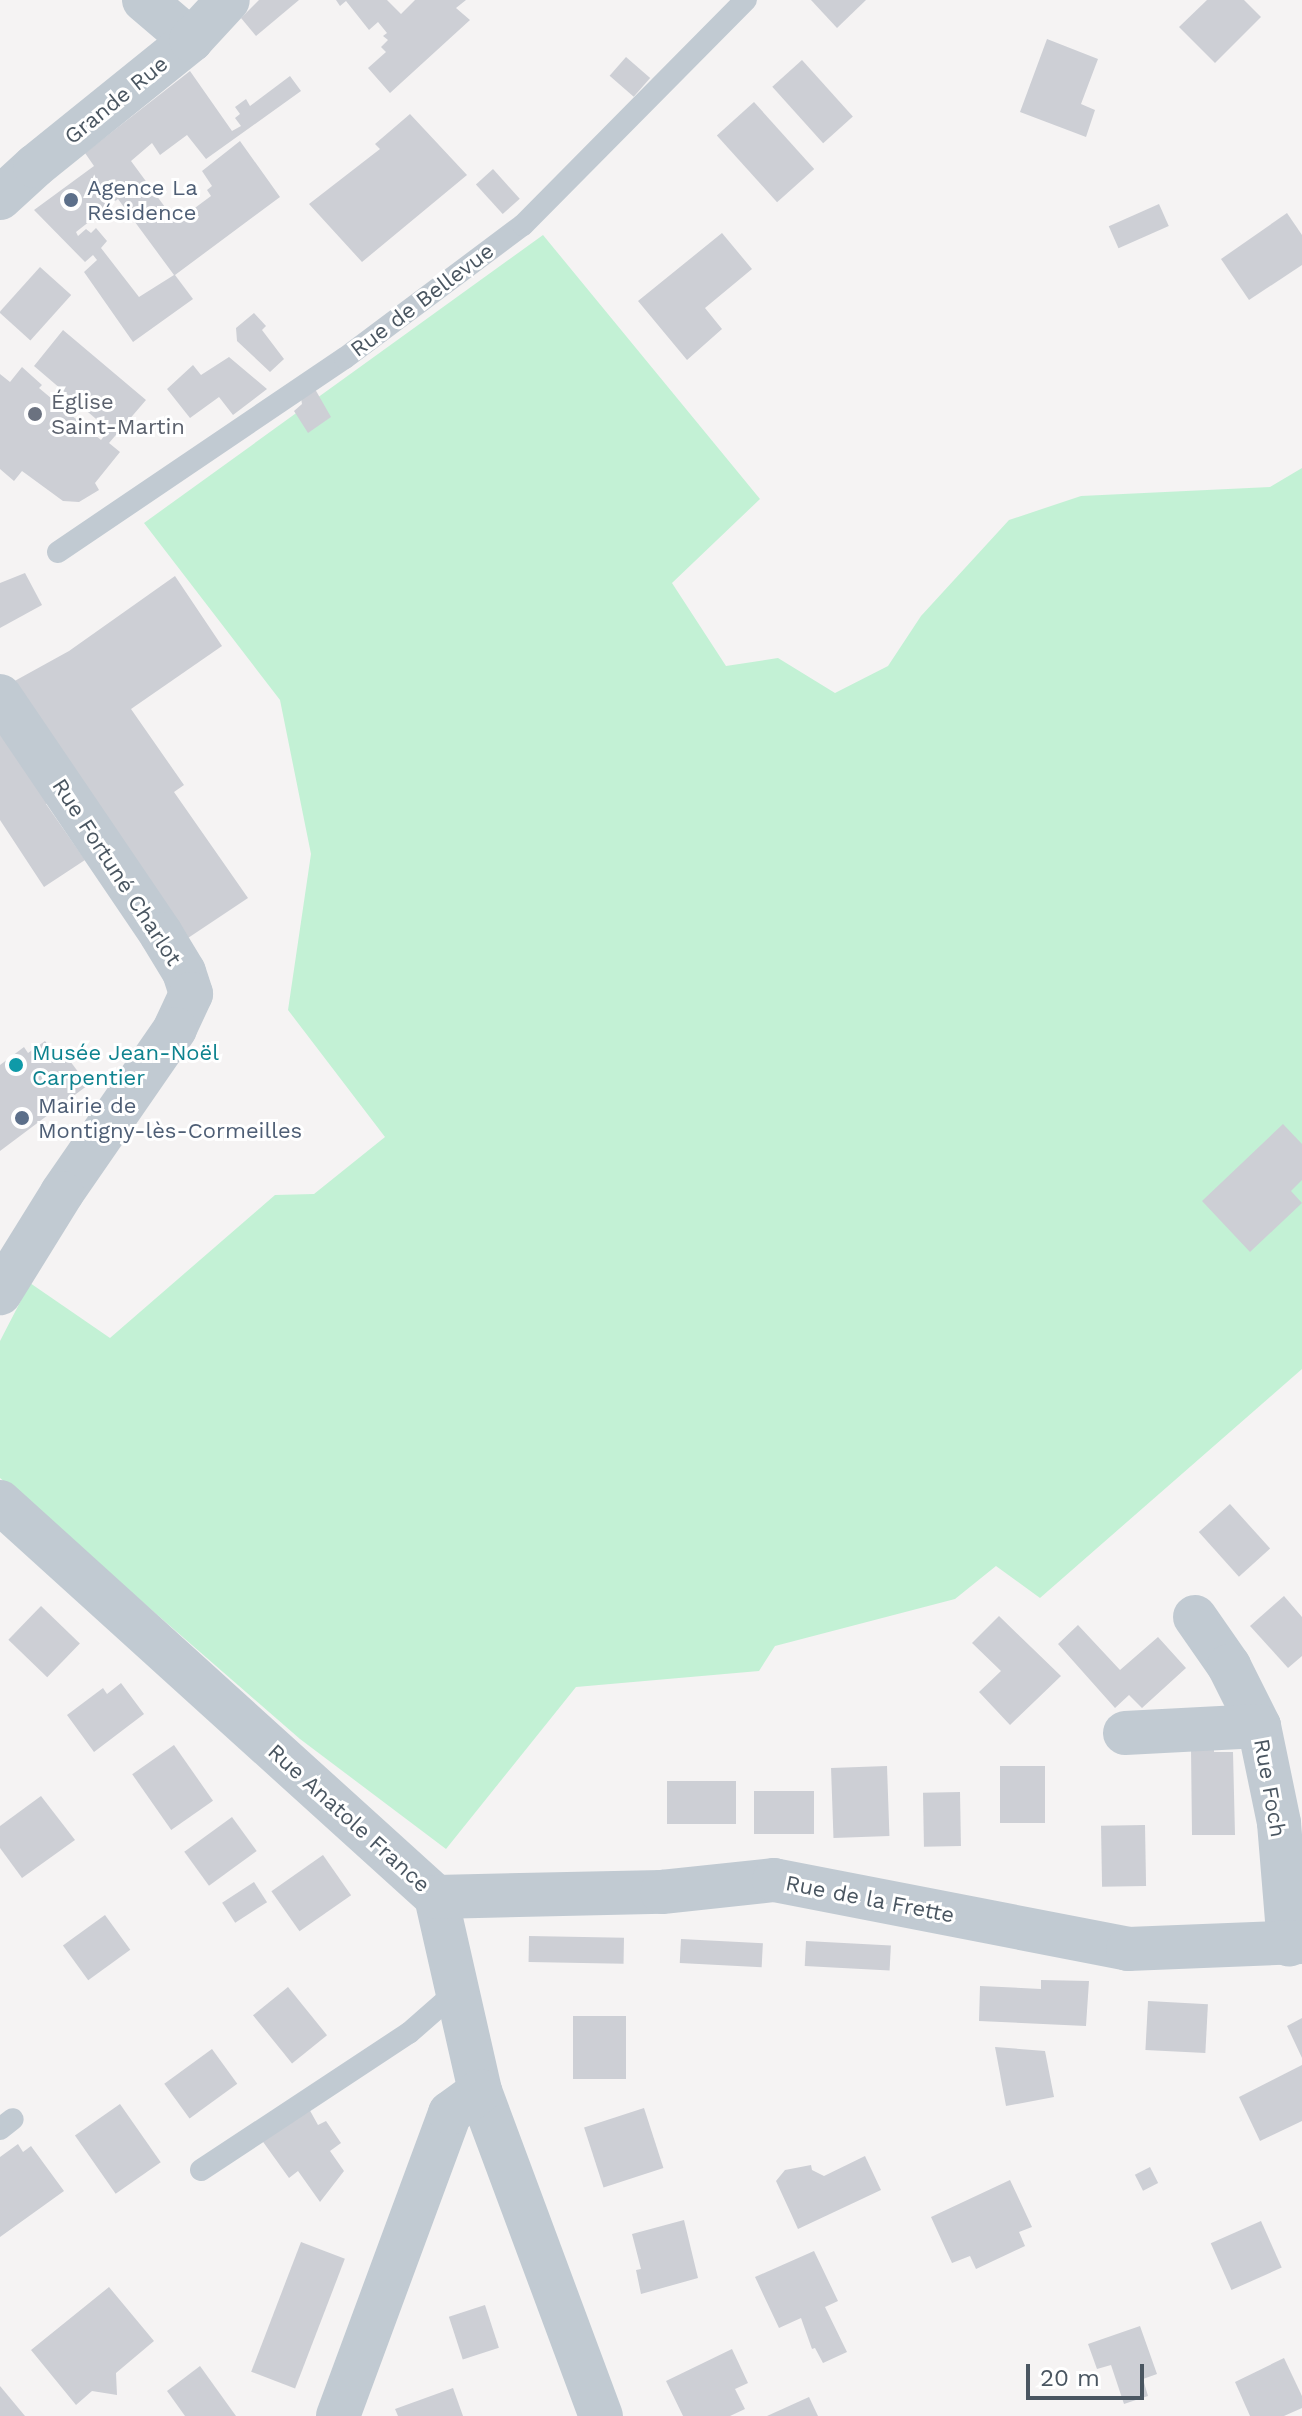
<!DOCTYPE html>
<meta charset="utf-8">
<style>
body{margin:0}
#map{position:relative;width:1302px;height:2416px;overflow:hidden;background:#f5f3f3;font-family:"Work Sans",sans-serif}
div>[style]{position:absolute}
.green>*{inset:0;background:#c3f1d5}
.building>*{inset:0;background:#cdcfd5;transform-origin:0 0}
.service>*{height:22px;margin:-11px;padding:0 11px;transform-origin:11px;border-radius:11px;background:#c1cad2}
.minor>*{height:44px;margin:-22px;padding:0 22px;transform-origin:22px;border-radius:22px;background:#c1cad2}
.tertiary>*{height:44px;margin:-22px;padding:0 22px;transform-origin:22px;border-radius:22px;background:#c1cad2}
.dots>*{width:22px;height:22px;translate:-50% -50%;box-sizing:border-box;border:4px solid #fff;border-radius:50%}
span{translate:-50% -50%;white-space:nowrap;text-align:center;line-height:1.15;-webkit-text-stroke:6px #fff;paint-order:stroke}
.street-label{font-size:22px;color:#4a5661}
.service-label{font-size:22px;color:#4e5e75}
.left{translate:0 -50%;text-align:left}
.worship-label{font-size:22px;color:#5b616d}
.culture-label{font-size:22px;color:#0d838f}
.scale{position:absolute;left:1026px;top:2364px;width:118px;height:36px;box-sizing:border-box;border:4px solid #4a5661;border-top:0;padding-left:10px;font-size:24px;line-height:28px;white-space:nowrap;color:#4a5661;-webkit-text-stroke:6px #fff;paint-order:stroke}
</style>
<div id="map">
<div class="green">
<div style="clip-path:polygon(543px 235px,760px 499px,672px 583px,726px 666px,778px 658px,835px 693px,888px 666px,921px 616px,1009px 520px,1081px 496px,1270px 487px,1302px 468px,1302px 1369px,1040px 1598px,996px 1566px,955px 1599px,775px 1646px,759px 1671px,576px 1687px,446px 1849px,300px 1739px,0 1478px,0 1341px,30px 1283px,110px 1338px,275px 1195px,314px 1194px,385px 1137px,288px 1010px,311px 854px,280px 700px,144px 523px)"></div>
</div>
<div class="building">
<div style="clip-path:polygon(259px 0,299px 0,256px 36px,241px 18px)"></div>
<div style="clip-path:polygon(336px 0,387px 0,401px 14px,415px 0,466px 0,456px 8px,470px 20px,390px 93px,368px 68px,386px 52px,381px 47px,388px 40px,383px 36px,387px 33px,378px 22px,369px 30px,346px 1px,340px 6px)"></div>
<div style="clip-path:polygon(811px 0,866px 0,837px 28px)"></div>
<div style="clip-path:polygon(1207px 0,1244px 0,1261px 17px,1215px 63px,1179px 27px)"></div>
<div style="clip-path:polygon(1047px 39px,1098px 59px,1081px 104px,1095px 110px,1086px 137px,1020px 112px)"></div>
<div style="left:626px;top:57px;width:32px;height:25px;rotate:41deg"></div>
<div style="left:802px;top:60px;width:76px;height:40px;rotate:48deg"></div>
<div style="clip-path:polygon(evenodd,190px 71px,232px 131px,241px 126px,235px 118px,240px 114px,235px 107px,246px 99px,250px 106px,290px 76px,301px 91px,206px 159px,187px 135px,160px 155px,152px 143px,131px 161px,176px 222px,211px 196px,207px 190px,212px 186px,202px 171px,240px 141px,280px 197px,175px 275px,193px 299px,133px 342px,84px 272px,97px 260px,93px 255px,85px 262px,34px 210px,94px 166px,85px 153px,190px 71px,118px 199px,174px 275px,139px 297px,101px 248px,107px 241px,96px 228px,91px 233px,86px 229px,78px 236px,76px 232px,118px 199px)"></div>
<div style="left:754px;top:102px;width:90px;height:50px;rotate:48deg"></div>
<div style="clip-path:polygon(410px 114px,467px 175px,362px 262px,309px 204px,380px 149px,375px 144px)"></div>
<div style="left:493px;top:169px;width:40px;height:23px;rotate:48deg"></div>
<div style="left:1159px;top:204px;width:24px;height:55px;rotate:66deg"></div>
<div style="clip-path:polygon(1287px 213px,1302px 235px,1302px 265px,1249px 300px,1221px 259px)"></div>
<div style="clip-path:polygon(722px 233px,752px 269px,705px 308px,722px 329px,687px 360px,638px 301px)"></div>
<div style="left:40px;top:267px;width:42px;height:61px;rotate:42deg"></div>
<div style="clip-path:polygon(254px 313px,266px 326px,262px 330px,284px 359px,270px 372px,237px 341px,236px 328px)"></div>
<div style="clip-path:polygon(63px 330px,146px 400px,109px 443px,120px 452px,95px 483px,99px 490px,79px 502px,63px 501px,22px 471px,14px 481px,0 469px,0 374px,10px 382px,22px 367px,42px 385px,39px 388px,101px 440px,109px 430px,34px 366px)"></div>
<div style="clip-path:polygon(229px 357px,267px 389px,233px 415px,219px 397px,190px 418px,167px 389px,193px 365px,201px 375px)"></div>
<div style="clip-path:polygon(315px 389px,331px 417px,308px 433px,294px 411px,302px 404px,301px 398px)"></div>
<div style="clip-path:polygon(25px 573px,42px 605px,0 628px,0 583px)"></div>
<div style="clip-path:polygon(175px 576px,222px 646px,131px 709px,184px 785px,174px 792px,248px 898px,188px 938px,11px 683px,69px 651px)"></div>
<div style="clip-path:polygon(0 730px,51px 801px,46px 804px,85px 860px,44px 887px,0 820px)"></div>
<div style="clip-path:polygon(45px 1041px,58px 1058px,64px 1053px,88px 1085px,0 1151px,0 1065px,24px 1047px,28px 1053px)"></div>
<div style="clip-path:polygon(1283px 1124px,1302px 1144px,1302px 1180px,1291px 1191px,1302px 1203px,1250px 1252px,1202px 1201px)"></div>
<div style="left:1230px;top:1504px;width:60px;height:42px;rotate:48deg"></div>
<div style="clip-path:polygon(1284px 1596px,1302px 1617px,1302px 1656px,1288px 1668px,1250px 1626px)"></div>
<div style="left:41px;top:1606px;width:54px;height:47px;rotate:44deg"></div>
<div style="clip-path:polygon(999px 1616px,1061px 1676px,1010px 1725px,979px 1692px,1001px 1671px,972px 1643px)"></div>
<div style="clip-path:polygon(1078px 1625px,1120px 1670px,1158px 1637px,1186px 1668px,1142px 1708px,1129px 1695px,1115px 1708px,1058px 1644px)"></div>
<div style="clip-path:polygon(121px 1683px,144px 1714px,94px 1752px,67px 1715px,103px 1688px,107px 1694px)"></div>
<div style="left:174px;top:1745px;width:68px;height:51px;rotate:55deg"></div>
<div style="clip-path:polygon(1214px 1747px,1214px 1752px,1233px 1752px,1235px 1835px,1192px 1835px,1191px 1748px)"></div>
<div style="left:887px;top:1766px;width:70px;height:56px;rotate:88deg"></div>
<div style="left:1045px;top:1766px;width:57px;height:45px;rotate:90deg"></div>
<div style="left:736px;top:1781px;width:43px;height:69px;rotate:90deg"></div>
<div style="left:754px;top:1791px;width:60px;height:43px"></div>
<div style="left:960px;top:1792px;width:54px;height:37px;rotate:89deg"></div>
<div style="clip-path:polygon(41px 1796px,75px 1840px,22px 1878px,0 1848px,0 1826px)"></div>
<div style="left:232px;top:1817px;width:42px;height:59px;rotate:54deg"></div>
<div style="left:1145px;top:1825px;width:61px;height:44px;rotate:89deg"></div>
<div style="left:323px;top:1855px;width:49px;height:63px;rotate:55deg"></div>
<div style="left:254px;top:1882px;width:24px;height:38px;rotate:57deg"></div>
<div style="left:105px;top:1915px;width:43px;height:52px;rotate:54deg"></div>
<div style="left:529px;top:1936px;width:95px;height:26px;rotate:1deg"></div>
<div style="left:681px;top:1939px;width:82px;height:24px;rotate:3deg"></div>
<div style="left:806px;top:1941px;width:85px;height:25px;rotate:3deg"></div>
<div style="clip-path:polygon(1041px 1980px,1089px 1981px,1086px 2026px,979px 2021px,980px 1986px,1041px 1989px)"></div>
<div style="left:288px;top:1987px;width:62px;height:45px;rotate:51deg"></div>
<div style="left:1148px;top:2001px;width:60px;height:49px;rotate:3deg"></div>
<div style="left:573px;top:2016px;width:53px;height:63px"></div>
<div style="clip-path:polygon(1302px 2018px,1302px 2058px,1287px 2026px)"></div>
<div style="clip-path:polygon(995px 2047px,1045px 2051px,1054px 2097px,1006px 2106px)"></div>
<div style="left:212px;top:2049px;width:43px;height:59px;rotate:54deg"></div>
<div style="clip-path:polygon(1302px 2065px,1302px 2121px,1260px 2141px,1239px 2097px)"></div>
<div style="left:120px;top:2104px;width:71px;height:55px;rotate:55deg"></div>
<div style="clip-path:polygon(308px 2107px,318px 2125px,326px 2121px,341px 2143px,330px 2151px,344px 2171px,320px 2202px,298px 2171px,289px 2178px,261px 2139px)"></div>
<div style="left:644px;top:2108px;width:63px;height:63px;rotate:72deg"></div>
<div style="clip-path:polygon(18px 2144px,23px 2152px,31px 2146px,64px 2191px,0 2237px,0 2157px)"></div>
<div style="clip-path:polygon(865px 2156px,881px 2190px,798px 2229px,776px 2181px,785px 2170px,811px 2165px,812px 2170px,824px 2176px)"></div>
<div style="left:1150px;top:2167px;width:18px;height:17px;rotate:63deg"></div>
<div style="clip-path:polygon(1010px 2180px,1032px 2227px,1019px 2232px,1025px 2246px,976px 2269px,970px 2256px,952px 2263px,931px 2217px)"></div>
<div style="clip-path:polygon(684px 2220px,698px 2278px,641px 2294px,636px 2270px,641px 2269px,632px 2234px)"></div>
<div style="left:1261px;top:2221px;width:51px;height:55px;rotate:66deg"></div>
<div style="left:301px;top:2242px;width:47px;height:139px;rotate:21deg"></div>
<div style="clip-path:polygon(814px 2251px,838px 2301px,825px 2307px,847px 2352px,823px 2363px,815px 2348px,812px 2349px,801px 2318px,779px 2328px,755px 2277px)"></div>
<div style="clip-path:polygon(109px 2287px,154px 2341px,116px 2373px,117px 2395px,92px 2391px,76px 2405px,31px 2350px)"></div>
<div style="left:485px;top:2305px;width:45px;height:38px;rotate:72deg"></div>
<div style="clip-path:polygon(1140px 2326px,1157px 2374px,1143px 2379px,1148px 2396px,1124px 2404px,1111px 2365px,1097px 2369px,1088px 2344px)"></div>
<div style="clip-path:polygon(732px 2349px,748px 2383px,735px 2389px,745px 2409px,730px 2416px,683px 2416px,666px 2381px)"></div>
<div style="clip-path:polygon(1284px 2358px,1302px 2396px,1302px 2408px,1284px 2416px,1250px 2416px,1235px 2382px)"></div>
<div style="clip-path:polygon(200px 2366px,236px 2416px,185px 2416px,167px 2391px)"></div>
<div style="clip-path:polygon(0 2386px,25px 2416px,0 2416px)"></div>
<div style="clip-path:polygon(453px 2388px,463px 2416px,398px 2416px,395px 2409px)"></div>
<div style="clip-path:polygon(809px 2397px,818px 2416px,767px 2416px)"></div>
</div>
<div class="service">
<div style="left:58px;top:552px;width:346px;rotate:-34.1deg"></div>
<div style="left:345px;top:358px;width:222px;rotate:-36.8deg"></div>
<div style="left:523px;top:225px;width:317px;rotate:-45.3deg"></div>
<div style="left:0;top:2129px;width:16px;rotate:-38deg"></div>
<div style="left:201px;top:2170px;width:249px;rotate:-33.4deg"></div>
<div style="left:409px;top:2033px;width:64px;rotate:-41.2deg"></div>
</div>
<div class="minor">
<div style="left:144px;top:0;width:62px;rotate:40.4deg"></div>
<div style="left:0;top:696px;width:287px;rotate:55.9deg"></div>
<div style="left:161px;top:934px;width:44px;rotate:58.8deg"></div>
<div style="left:184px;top:972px;width:23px;rotate:72deg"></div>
<div style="left:191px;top:994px;width:38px;rotate:115deg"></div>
<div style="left:175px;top:1029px;width:199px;rotate:124.6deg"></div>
<div style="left:62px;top:1193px;width:118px;rotate:121.8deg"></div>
<div style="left:0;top:1502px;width:588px;rotate:42.18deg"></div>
<div style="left:436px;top:1897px;width:199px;rotate:77.2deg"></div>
<div style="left:480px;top:2091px;width:347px;rotate:69.6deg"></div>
<div style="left:1195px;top:1617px;width:60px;rotate:55.2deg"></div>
<div style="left:1229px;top:1666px;width:67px;rotate:63.4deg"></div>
<div style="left:1259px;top:1726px;width:99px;rotate:78.3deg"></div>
<div style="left:1279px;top:1823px;width:122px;rotate:85.3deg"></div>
<div style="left:1125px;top:1733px;width:134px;rotate:-3deg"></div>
<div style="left:436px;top:1897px;width:226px;rotate:-1.3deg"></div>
<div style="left:662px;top:1892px;width:113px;rotate:-6.1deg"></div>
<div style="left:774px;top:1880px;width:361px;rotate:11deg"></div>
<div style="left:1128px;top:1949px;width:174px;rotate:-2.3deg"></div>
<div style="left:338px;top:2416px;width:323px;rotate:-69.7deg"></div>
<div style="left:450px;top:2113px;width:37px;rotate:-36deg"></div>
</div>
<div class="tertiary">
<div style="left:0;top:198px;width:47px;rotate:-42.4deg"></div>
<div style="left:35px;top:166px;width:201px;rotate:-38.9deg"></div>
<div style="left:191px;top:40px;width:54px;rotate:-47.2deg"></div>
</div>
<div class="dots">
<div style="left:71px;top:200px;background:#5c6f8a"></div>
<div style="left:35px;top:414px;background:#6b7280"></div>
<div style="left:16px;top:1065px;background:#0f9aa8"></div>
<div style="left:22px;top:1118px;background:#5c6f8a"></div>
</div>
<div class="street-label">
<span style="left:116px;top:100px;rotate:-39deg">Grande Rue</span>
<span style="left:422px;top:300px;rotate:-37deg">Rue de Bellevue</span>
<span style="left:117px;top:872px;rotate:57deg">Rue Fortuné Charlot</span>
<span style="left:1270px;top:1788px;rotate:80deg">Rue Foch</span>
<span style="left:349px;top:1818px;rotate:42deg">Rue Anatole France</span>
<span style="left:870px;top:1899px;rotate:11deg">Rue de la Frette</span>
</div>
<div class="service-label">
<span class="left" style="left:87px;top:200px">Agence La<br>Résidence</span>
<span class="left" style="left:38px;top:1118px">Mairie de<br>Montigny-lès-Cormeilles</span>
</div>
<div class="worship-label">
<span class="left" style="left:51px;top:414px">Église<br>Saint-Martin</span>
</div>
<div class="culture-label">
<span class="left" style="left:32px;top:1065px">Musée Jean-Noël<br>Carpentier</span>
</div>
<div class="scale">20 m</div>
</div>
